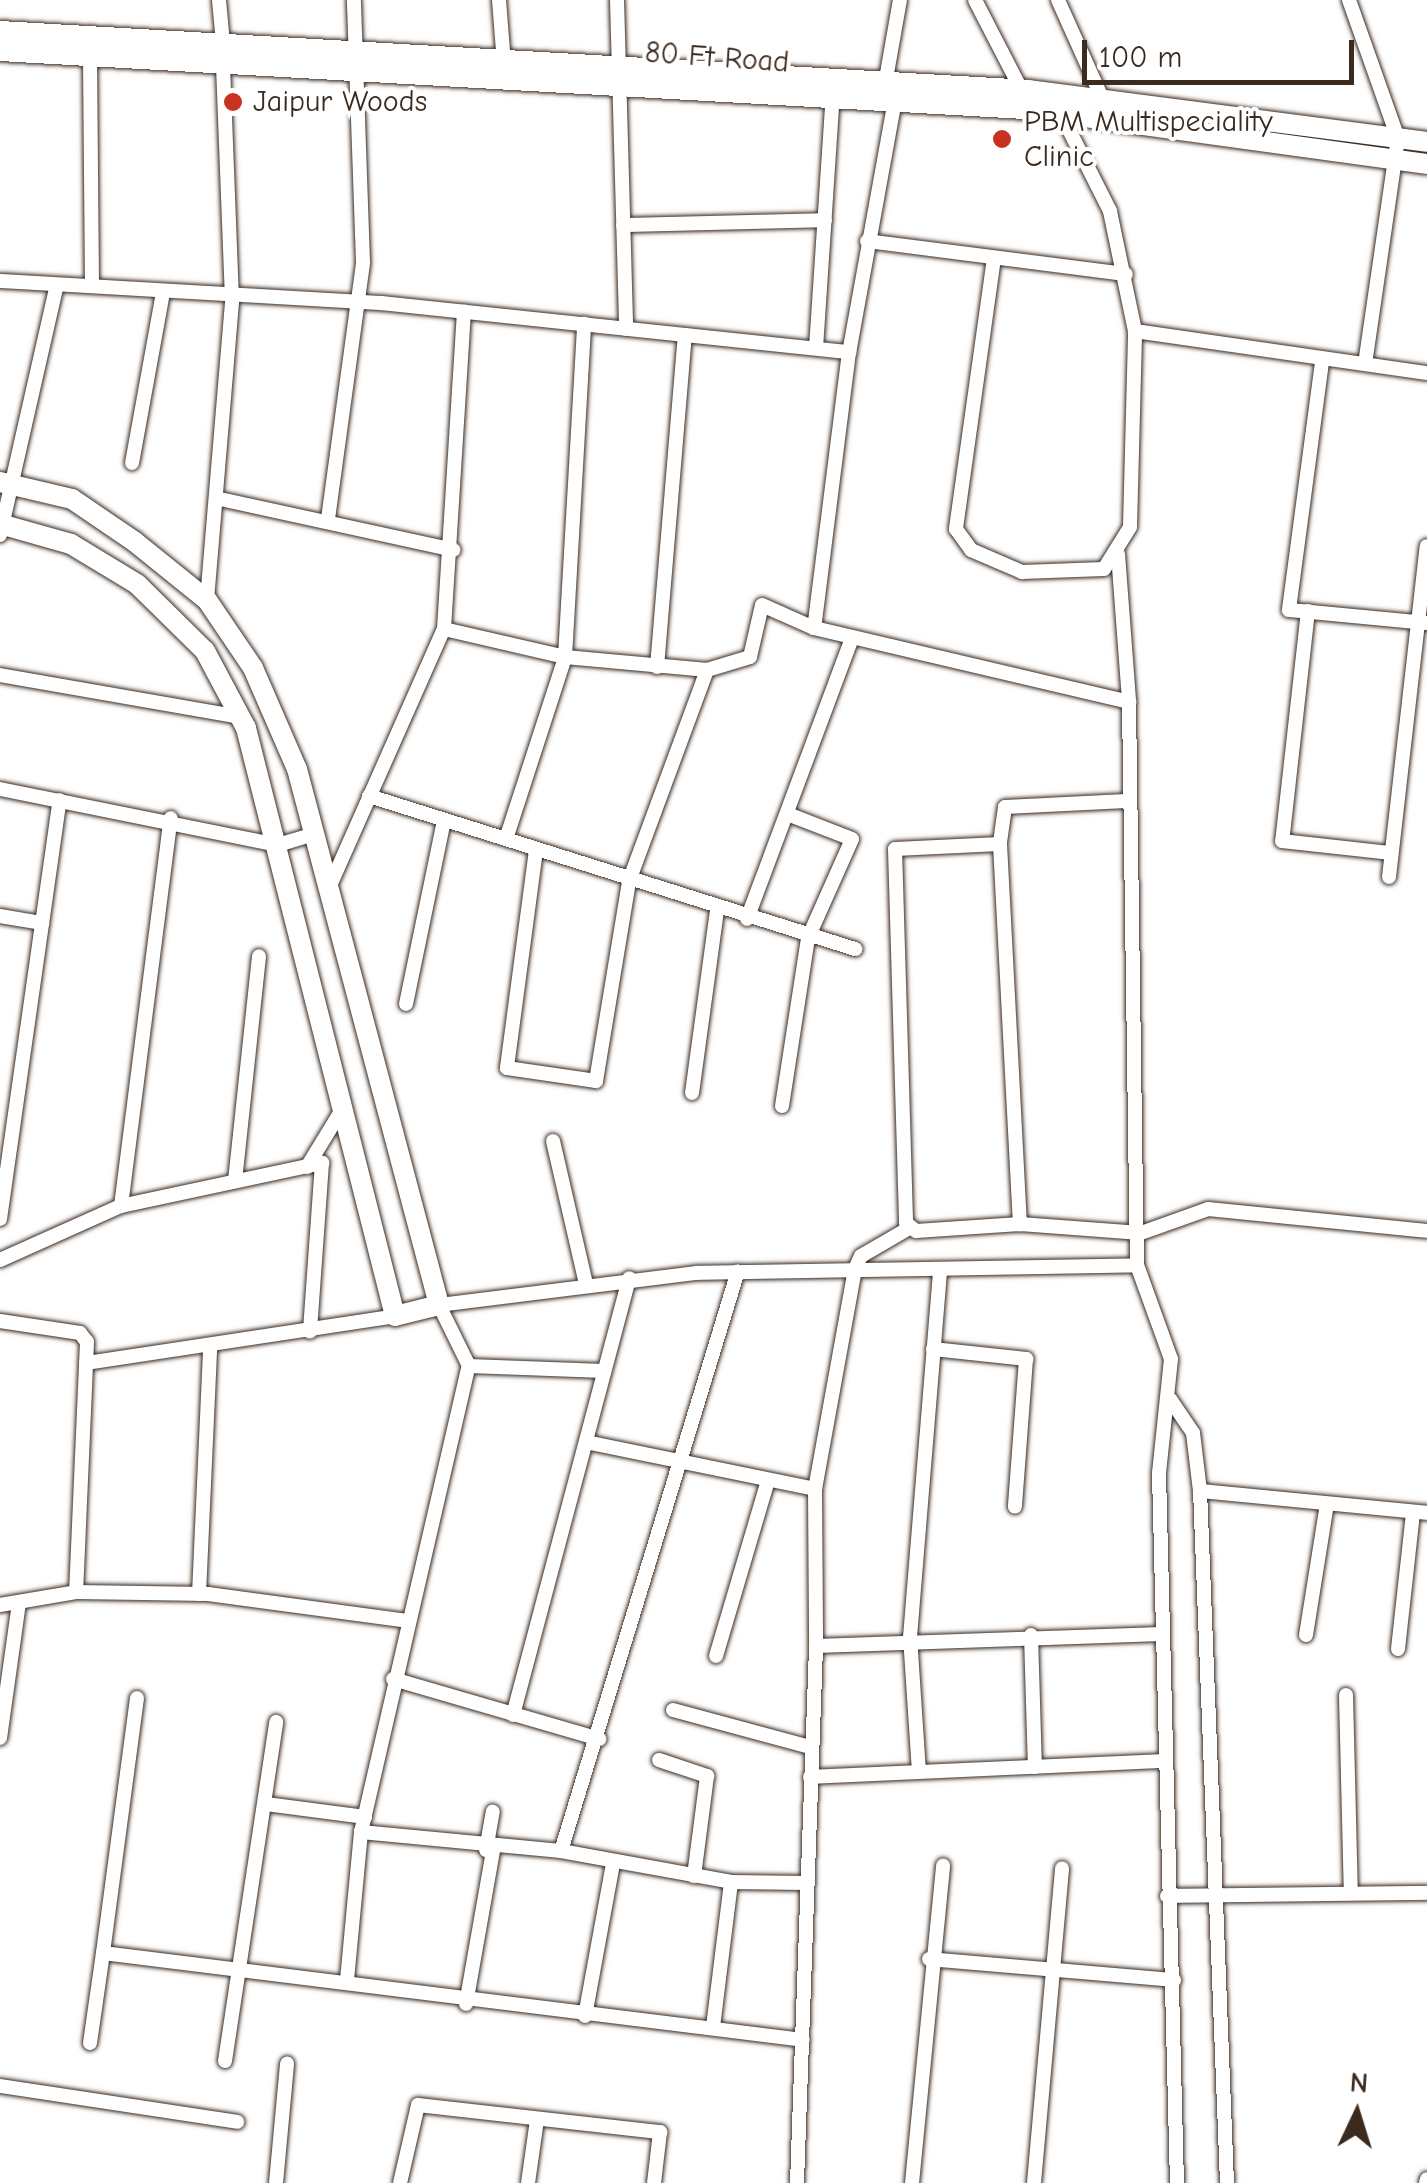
<!DOCTYPE html>
<style>
body{margin:0}
#map{position:relative;width:1427px;height:2183px;overflow:hidden;background:#fff;font-family:"Comic Neue",sans-serif}
div>[style]{position:absolute}
.roads{filter:drop-shadow(0 0 2px #3b2a1e) drop-shadow(0 0 2px #3b2a1e)}
.street>*{height:14px;margin:-7px;padding:0 7px;transform-origin:7px;border-radius:7px;background:#fff}
.secondary>*{height:20px;margin:-10px;padding:0 10px;transform-origin:10px;border-radius:10px;background:#fff}
.dots>*{width:28px;height:28px;translate:-50% -50%;box-sizing:border-box;border:5px solid #fff;border-radius:50%}
span{translate:-50% -50%;white-space:nowrap;text-align:center;line-height:1.15;-webkit-text-stroke:8px #fff;paint-order:stroke}
.street-label{font-size:30px;color:#3b2a1e}
.poi-label{font-size:30px;color:#3b2a1e}
.left{translate:0 -50%;text-align:left}
.north{position:absolute;left:1307px;top:2063px;width:100px;height:100px;-webkit-text-stroke:8px #fff;paint-order:stroke;rotate:4deg;font-size:28px;font-weight:700;line-height:40px;text-align:center;color:#3b2a1e}
.north::after{content:'';display:block;margin:auto;width:35px;height:45px;background:#3b2a1e;clip-path:polygon(50% 0,100% 100%,50% 72%,0 100%)}
.scale{position:absolute;left:1082px;top:40px;width:272px;height:45px;box-sizing:border-box;border:5px solid #3b2a1e;border-top:0;padding-left:12px;font-size:30px;line-height:35px;white-space:nowrap;color:#3b2a1e;-webkit-text-stroke:8px #fff;paint-order:stroke}
</style>
<div id="map">
<div class="roads">
<div class="street">
<div style="left:219px;top:0;width:43px;rotate:84.7deg"></div>
<div style="left:499px;top:0;width:63px;rotate:85.5deg"></div>
<div style="left:617px;top:0;width:329px;rotate:88.4deg"></div>
<div style="left:975px;top:0;width:100px;rotate:62.7deg"></div>
<div style="left:1058px;top:0;width:110px;rotate:65.8deg"></div>
<div style="left:1349px;top:0;width:146px;rotate:70.5deg"></div>
<div style="left:1398px;top:138px;width:228px;rotate:98.3deg"></div>
<div style="left:90px;top:57px;width:226px;rotate:89.5deg"></div>
<div style="left:886px;top:79px;width:80px;rotate:-80deg"></div>
<div style="left:895px;top:100px;width:256px;rotate:100.3deg"></div>
<div style="left:849px;top:352px;width:278px;rotate:97.2deg"></div>
<div style="left:814px;top:628px;width:324px;rotate:13.2deg"></div>
<div style="left:1129px;top:702px;width:563px;rotate:89.19deg"></div>
<div style="left:1137px;top:1265px;width:100px;rotate:70.1deg"></div>
<div style="left:1171px;top:1359px;width:115px;rotate:96deg"></div>
<div style="left:1159px;top:1473px;width:710px;rotate:88.55deg"></div>
<div style="left:623px;top:225px;width:202px;rotate:-1.4deg"></div>
<div style="left:867px;top:241px;width:261px;rotate:7.3deg"></div>
<div style="left:994px;top:258px;width:274px;rotate:98deg"></div>
<div style="left:956px;top:529px;width:26px;rotate:54deg"></div>
<div style="left:971px;top:550px;width:56px;rotate:23.3deg"></div>
<div style="left:1022px;top:572px;width:82px;rotate:-2.1deg"></div>
<div style="left:1104px;top:569px;width:49px;rotate:-58.2deg"></div>
<div style="left:1130px;top:527px;width:196px;rotate:-88.5deg"></div>
<div style="left:1135px;top:331px;width:123px;rotate:-101.8deg"></div>
<div style="left:1110px;top:211px;width:109px;rotate:-116.8deg"></div>
<div style="left:0;top:281px;width:382px;rotate:3.3deg"></div>
<div style="left:381px;top:303px;width:471px;rotate:6deg"></div>
<div style="left:1135px;top:331px;width:295px;rotate:8.2deg"></div>
<div style="left:816px;top:348px;width:254px;rotate:-86.2deg"></div>
<div style="left:1322px;top:362px;width:250px;rotate:97.6deg"></div>
<div style="left:1289px;top:610px;width:139px;rotate:5.4deg"></div>
<div style="left:132px;top:463px;width:174px;rotate:-79.7deg"></div>
<div style="left:220px;top:499px;width:239px;rotate:12.3deg"></div>
<div style="left:328px;top:519px;width:259px;rotate:-82.2deg"></div>
<div style="left:363px;top:262px;width:262px;rotate:-92deg"></div>
<div style="left:0;top:535px;width:253px;rotate:-77.2deg"></div>
<div style="left:1118px;top:554px;width:148px;rotate:85.7deg"></div>
<div style="left:207px;top:600px;width:301px;rotate:-85.2deg"></div>
<div style="left:232px;top:300px;width:232px;rotate:-92.2deg"></div>
<div style="left:1308px;top:611px;width:231px;rotate:96.4deg"></div>
<div style="left:1282px;top:841px;width:110px;rotate:6.3deg"></div>
<div style="left:444px;top:629px;width:124px;rotate:13deg"></div>
<div style="left:565px;top:657px;width:143px;rotate:5.2deg"></div>
<div style="left:707px;top:670px;width:45px;rotate:-16.8deg"></div>
<div style="left:750px;top:657px;width:53px;rotate:-77deg"></div>
<div style="left:762px;top:605px;width:57px;rotate:23.9deg"></div>
<div style="left:657px;top:667px;width:333px;rotate:-85.2deg"></div>
<div style="left:0;top:675px;width:245px;rotate:9.9deg"></div>
<div style="left:0;top:789px;width:284px;rotate:11.4deg"></div>
<div style="left:278px;top:845px;width:39px;rotate:-17deg"></div>
<div style="left:369px;top:796px;width:510px;rotate:17.47deg"></div>
<div style="left:1126px;top:801px;width:121px;rotate:177.2deg"></div>
<div style="left:1005px;top:807px;width:37px;rotate:98deg"></div>
<div style="left:1000px;top:844px;width:105px;rotate:177.3deg"></div>
<div style="left:895px;top:849px;width:374px;rotate:88.3deg"></div>
<div style="left:906px;top:1223px;width:13px;rotate:39deg"></div>
<div style="left:916px;top:1231px;width:104px;rotate:-3.9deg"></div>
<div style="left:1020px;top:1224px;width:121px;rotate:4.3deg"></div>
<div style="left:1141px;top:1233px;width:71px;rotate:-19.7deg"></div>
<div style="left:1208px;top:1209px;width:220px;rotate:5.7deg"></div>
<div style="left:506px;top:839px;width:191px;rotate:-72deg"></div>
<div style="left:565px;top:657px;width:334px;rotate:-86.7deg"></div>
<div style="left:1000px;top:844px;width:381px;rotate:87deg"></div>
<div style="left:536px;top:850px;width:220px;rotate:97.6deg"></div>
<div style="left:507px;top:1068px;width:90px;rotate:8.3deg"></div>
<div style="left:596px;top:1081px;width:203px;rotate:-80.6deg"></div>
<div style="left:629px;top:881px;width:225px;rotate:-69.7deg"></div>
<div style="left:1389px;top:877px;width:333px;rotate:-83.5deg"></div>
<div style="left:329px;top:888px;width:283px;rotate:-66.1deg"></div>
<div style="left:444px;top:629px;width:318px;rotate:-86.4deg"></div>
<div style="left:0;top:916px;width:43px;rotate:9.5deg"></div>
<div style="left:747px;top:919px;width:294px;rotate:-69.5deg"></div>
<div style="left:406px;top:1004px;width:188px;rotate:-78.3deg"></div>
<div style="left:692px;top:1093px;width:185px;rotate:-82.2deg"></div>
<div style="left:782px;top:1106px;width:170px;rotate:-81.2deg"></div>
<div style="left:808px;top:938px;width:108px;rotate:-66deg"></div>
<div style="left:852px;top:839px;width:66px;rotate:-158.8deg"></div>
<div style="left:553px;top:1141px;width:147px;rotate:77deg"></div>
<div style="left:307px;top:1167px;width:69px;rotate:-58.6deg"></div>
<div style="left:235px;top:1181px;width:226px;rotate:-83.9deg"></div>
<div style="left:121px;top:1206px;width:391px;rotate:-82.7deg"></div>
<div style="left:0;top:1219px;width:423px;rotate:-81.9deg"></div>
<div style="left:911px;top:1227px;width:58px;rotate:149.9deg"></div>
<div style="left:861px;top:1256px;width:14px;rotate:115deg"></div>
<div style="left:855px;top:1269px;width:224px;rotate:100.3deg"></div>
<div style="left:815px;top:1489px;width:157px;rotate:89.6deg"></div>
<div style="left:816px;top:1646px;width:346px;rotate:-2deg"></div>
<div style="left:0;top:1260px;width:133px;rotate:-24.1deg"></div>
<div style="left:121px;top:1206px;width:206px;rotate:-12.1deg"></div>
<div style="left:322px;top:1163px;width:169px;rotate:94.1deg"></div>
<div style="left:0;top:1321px;width:81px;rotate:8.5deg"></div>
<div style="left:80px;top:1333px;width:11px;rotate:52deg"></div>
<div style="left:87px;top:1342px;width:250px;rotate:92.5deg"></div>
<div style="left:933px;top:1349px;width:94px;rotate:6.1deg"></div>
<div style="left:1026px;top:1359px;width:148px;rotate:94.3deg"></div>
<div style="left:86px;top:1363px;width:313px;rotate:-8.6deg"></div>
<div style="left:469px;top:1366px;width:135px;rotate:2.1deg"></div>
<div style="left:1170px;top:1399px;width:41px;rotate:55.9deg"></div>
<div style="left:1193px;top:1433px;width:58px;rotate:83.1deg"></div>
<div style="left:586px;top:1442px;width:234px;rotate:11.6deg"></div>
<div style="left:199px;top:1594px;width:244px;rotate:-87.4deg"></div>
<div style="left:0;top:1605px;width:77px;rotate:-9.7deg"></div>
<div style="left:76px;top:1592px;width:132px;rotate:0.9deg"></div>
<div style="left:208px;top:1594px;width:201px;rotate:7.7deg"></div>
<div style="left:1031px;top:1635px;width:132px;rotate:88.3deg"></div>
<div style="left:1306px;top:1635px;width:133px;rotate:-80.9deg"></div>
<div style="left:1398px;top:1649px;width:137px;rotate:-83.7deg"></div>
<div style="left:716px;top:1656px;width:183px;rotate:-73.5deg"></div>
<div style="left:393px;top:1679px;width:215px;rotate:16.2deg"></div>
<div style="left:1346px;top:1695px;width:198px;rotate:88.6deg"></div>
<div style="left:137px;top:1698px;width:257px;rotate:97.6deg"></div>
<div style="left:103px;top:1953px;width:705px;rotate:7.08deg"></div>
<div style="left:673px;top:1710px;width:142px;rotate:15.1deg"></div>
<div style="left:513px;top:1715px;width:452px;rotate:-75.1deg"></div>
<div style="left:0;top:1738px;width:136px;rotate:-82deg"></div>
<div style="left:659px;top:1760px;width:51px;rotate:18.4deg"></div>
<div style="left:707px;top:1776px;width:101px;rotate:97.4deg"></div>
<div style="left:919px;top:1772px;width:135px;rotate:-93.8deg"></div>
<div style="left:910px;top:1637px;width:368px;rotate:-85.3deg"></div>
<div style="left:810px;top:1777px;width:354px;rotate:-2.6deg"></div>
<div style="left:266px;top:1804px;width:100px;rotate:7.5deg"></div>
<div style="left:361px;top:1832px;width:201px;rotate:5.4deg"></div>
<div style="left:561px;top:1851px;width:173px;rotate:10.3deg"></div>
<div style="left:731px;top:1882px;width:75px;rotate:0.8deg"></div>
<div style="left:486px;top:1850px;width:39px;rotate:-80deg"></div>
<div style="left:561px;top:1851px;width:606px;rotate:-73.03deg"></div>
<div style="left:1167px;top:1896px;width:260px;rotate:-0.7deg"></div>
<div style="left:929px;top:1959px;width:246px;rotate:4.9deg"></div>
<div style="left:347px;top:1980px;width:149px;rotate:-84.6deg"></div>
<div style="left:361px;top:1832px;width:478px;rotate:-77deg"></div>
<div style="left:469px;top:1366px;width:68px;rotate:-116.2deg"></div>
<div style="left:439px;top:1305px;width:259px;rotate:-7.1deg"></div>
<div style="left:696px;top:1273px;width:441px;rotate:-1deg"></div>
<div style="left:466px;top:2004px;width:155px;rotate:-80deg"></div>
<div style="left:585px;top:2016px;width:156px;rotate:-79.6deg"></div>
<div style="left:713px;top:2027px;width:146px;rotate:-82.9deg"></div>
<div style="left:90px;top:2043px;width:91px;rotate:-81.8deg"></div>
<div style="left:225px;top:2061px;width:343px;rotate:-81.4deg"></div>
<div style="left:0;top:2086px;width:240px;rotate:8.6deg"></div>
<div style="left:276px;top:2183px;width:120px;rotate:-84.7deg"></div>
<div style="left:400px;top:2183px;width:80px;rotate:-77deg"></div>
<div style="left:418px;top:2105px;width:244px;rotate:6.4deg"></div>
<div style="left:660px;top:2132px;width:51px;rotate:96.7deg"></div>
<div style="left:528px;top:2183px;width:64px;rotate:-81.9deg"></div>
<div style="left:797px;top:2183px;width:537px;rotate:-87.97deg"></div>
<div style="left:912px;top:2183px;width:319px;rotate:-84.4deg"></div>
<div style="left:1034px;top:2183px;width:316px;rotate:-84.9deg"></div>
<div style="left:1227px;top:2183px;width:693px;rotate:-92.23deg"></div>
<div style="left:1200px;top:1491px;width:228px;rotate:5.5deg"></div>
<div style="left:1426px;top:2183px;width:4px;rotate:-76deg"></div>
</div>
<div class="secondary">
<div style="left:0;top:31px;width:1030px;rotate:3.28deg"></div>
<div style="left:1028px;top:90px;width:402px;rotate:7.4deg"></div>
<div style="left:0;top:51px;width:1028px;rotate:3.24deg"></div>
<div style="left:1026px;top:109px;width:405px;rotate:7.8deg"></div>
<div style="left:0;top:482px;width:74px;rotate:13.3deg"></div>
<div style="left:72px;top:499px;width:76px;rotate:34.3deg"></div>
<div style="left:135px;top:542px;width:92px;rotate:38.9deg"></div>
<div style="left:207px;top:600px;width:82px;rotate:55.9deg"></div>
<div style="left:253px;top:668px;width:110px;rotate:66.5deg"></div>
<div style="left:297px;top:769px;width:554px;rotate:75.16deg"></div>
<div style="left:439px;top:1305px;width:45px;rotate:166deg"></div>
<div style="left:395px;top:1316px;width:607px;rotate:-104.22deg"></div>
<div style="left:246px;top:728px;width:87px;rotate:-118deg"></div>
<div style="left:205px;top:651px;width:95px;rotate:-135.4deg"></div>
<div style="left:137px;top:584px;width:77px;rotate:-148.8deg"></div>
<div style="left:71px;top:544px;width:74px;rotate:-164.3deg"></div>
</div>
</div>
<div class="dots">
<div style="left:233px;top:102px;background:#c8321e"></div>
<div style="left:1002px;top:139px;background:#c8321e"></div>
</div>
<div class="street-label">
<span style="left:717px;top:58px;rotate:4deg">80 Ft Road</span>
</div>
<div class="poi-label">
<span class="left" style="left:253px;top:102px">Jaipur Woods</span>
<span class="left" style="left:1024px;top:139px">PBM Multispeciality<br>Clinic</span>
</div>
<div class="north">N</div>
<div class="scale">100 m</div>
</div>
